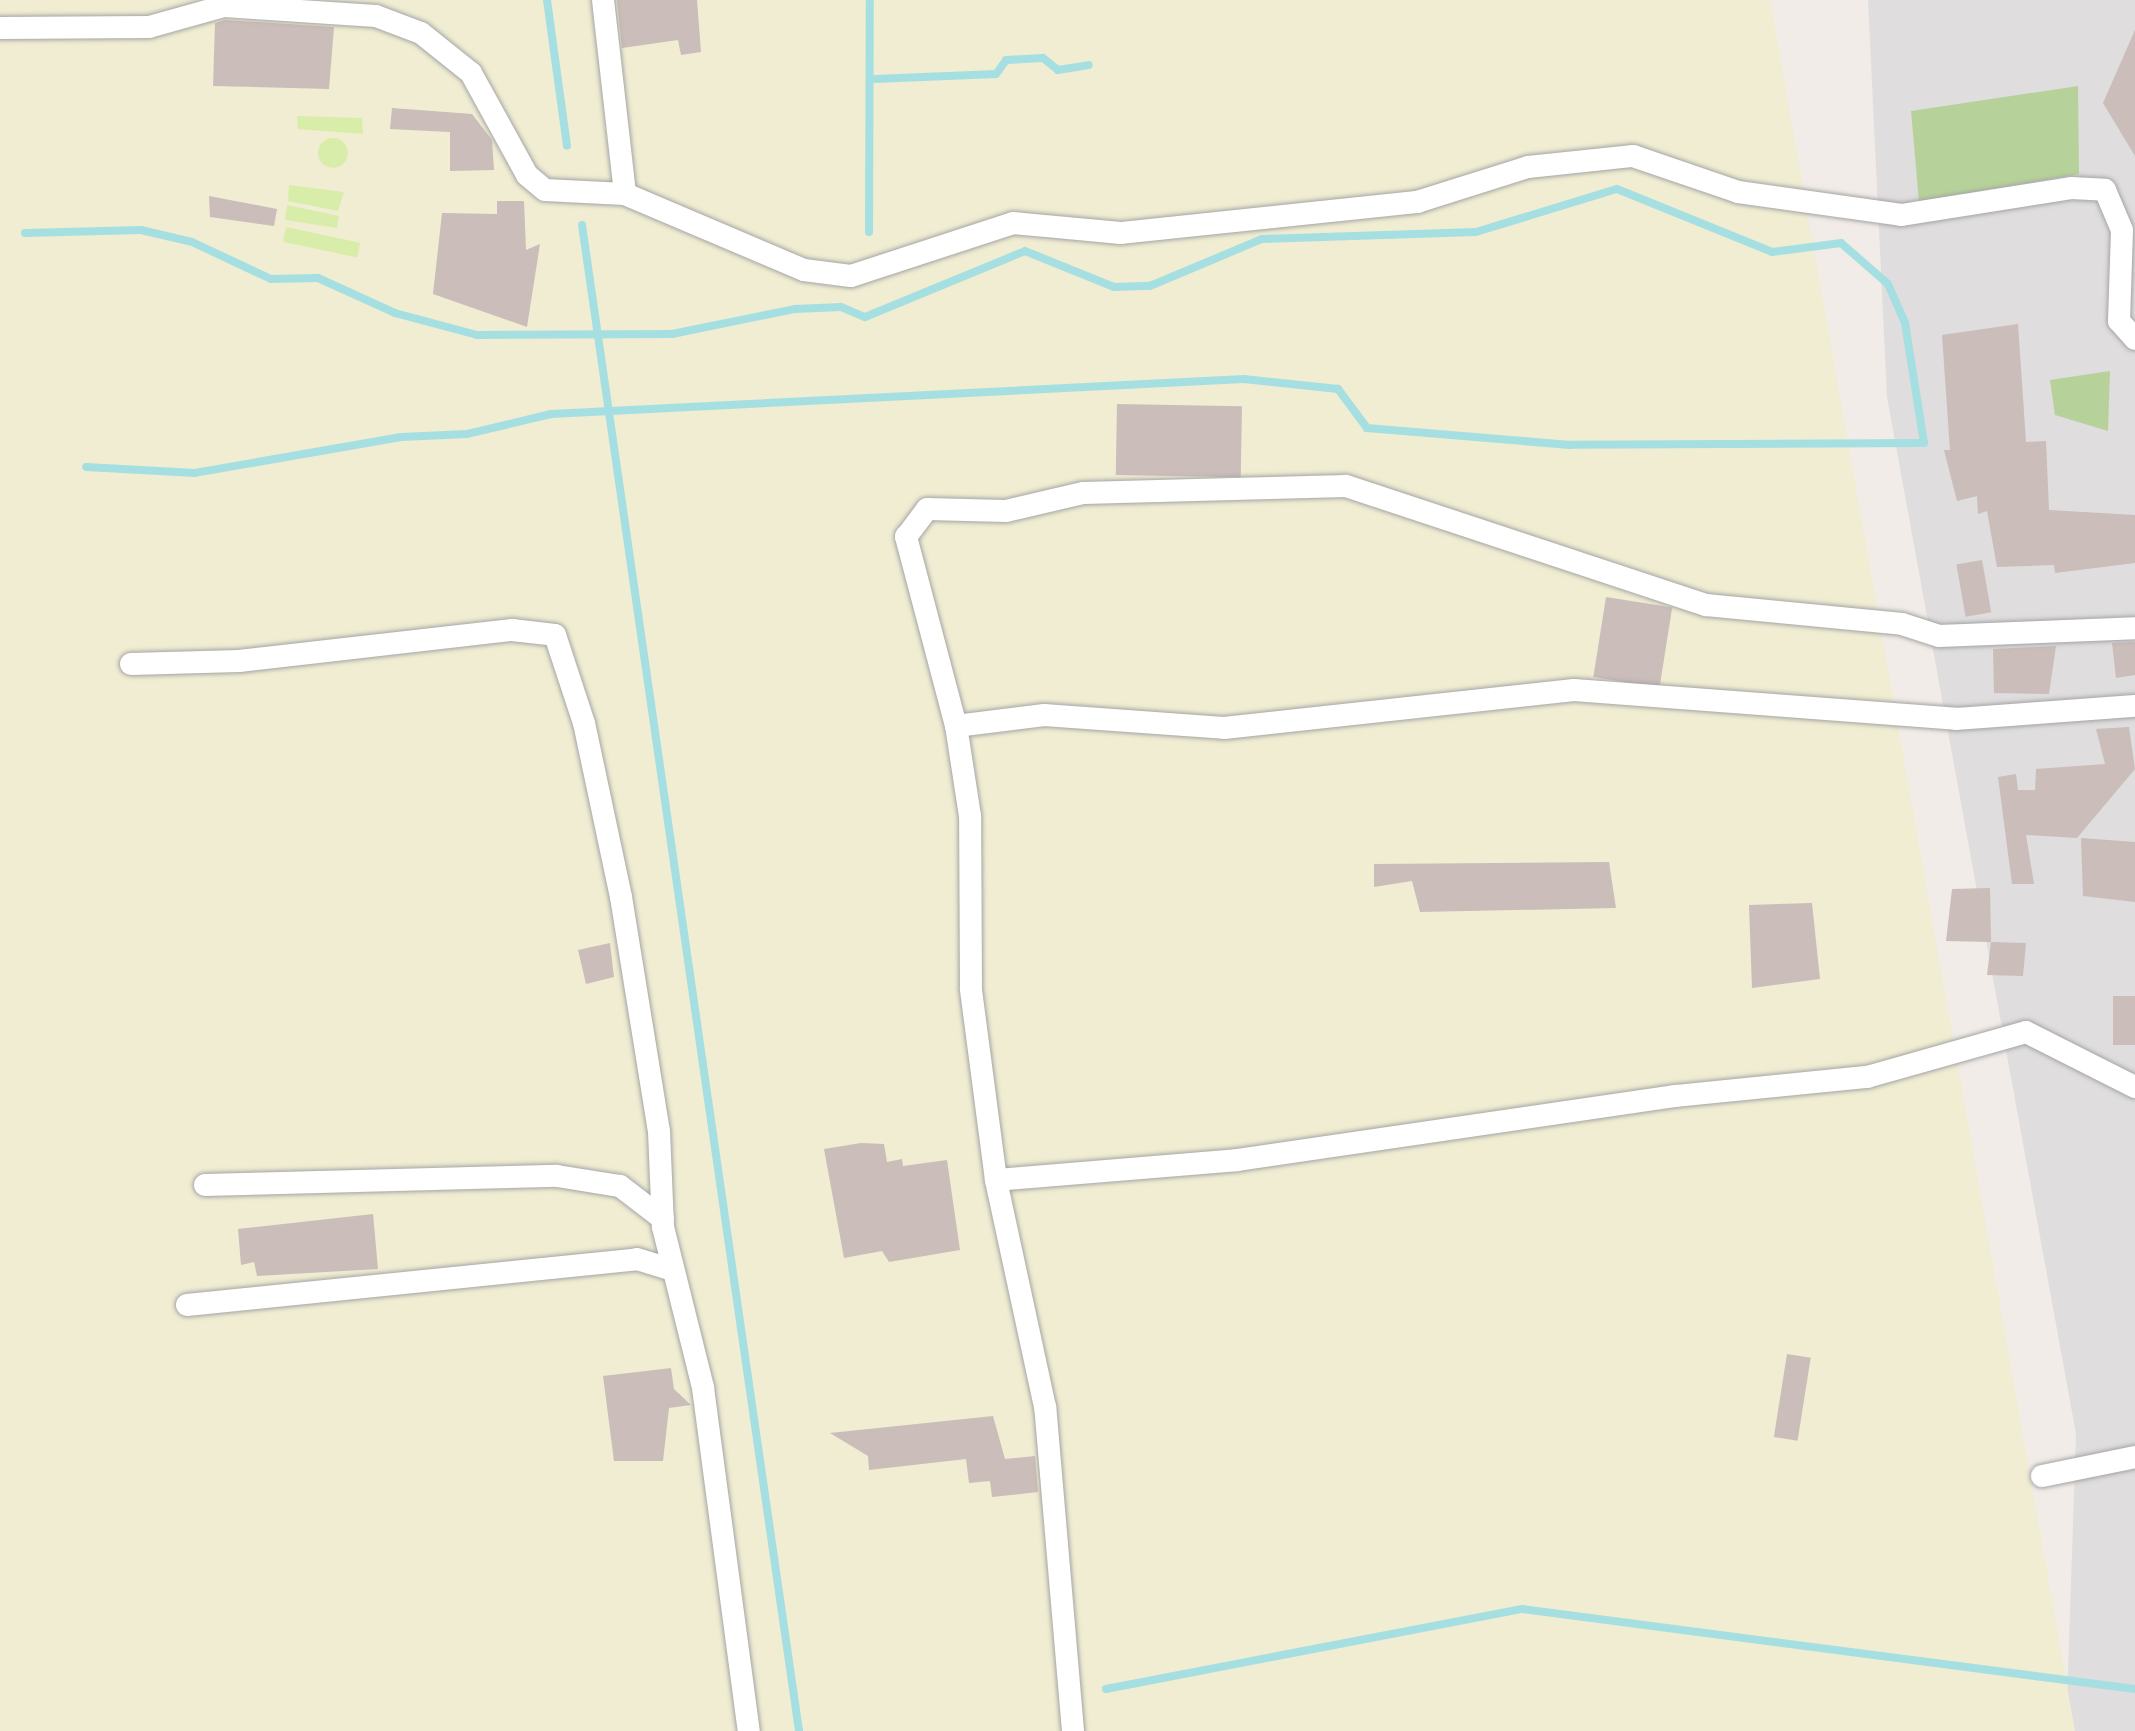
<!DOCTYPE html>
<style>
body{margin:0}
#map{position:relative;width:2135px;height:1731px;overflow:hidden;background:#f1ece7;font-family:Commissioner,sans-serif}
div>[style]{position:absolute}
.residential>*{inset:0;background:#dfddde}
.farmland>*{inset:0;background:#f0edd2}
.grass>*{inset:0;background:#d9edab;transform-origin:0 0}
.round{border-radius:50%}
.forest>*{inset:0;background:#b6d29a}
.stream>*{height:8px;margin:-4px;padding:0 4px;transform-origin:4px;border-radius:4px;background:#a6dfe1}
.building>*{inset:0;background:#cabdba;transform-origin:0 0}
.roads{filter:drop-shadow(0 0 2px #a5a5a5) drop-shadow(0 0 2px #a5a5a5)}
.minor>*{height:22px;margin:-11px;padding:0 11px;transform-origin:11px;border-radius:11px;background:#fff}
span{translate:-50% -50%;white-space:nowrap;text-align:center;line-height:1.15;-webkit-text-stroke:6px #fff;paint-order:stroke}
</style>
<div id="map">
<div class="residential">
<div style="clip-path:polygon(1868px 0,2135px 0,2135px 1731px,2066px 1731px,2076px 1434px,1887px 397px)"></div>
</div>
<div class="farmland">
<div style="clip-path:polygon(0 0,1770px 0,2075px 1731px,0 1731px)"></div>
</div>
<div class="grass">
<div style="clip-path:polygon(297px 116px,362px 118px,363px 134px,298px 129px)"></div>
<div class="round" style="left:318px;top:138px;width:30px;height:30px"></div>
<div style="clip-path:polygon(289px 185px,344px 192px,338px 211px,288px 201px)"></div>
<div style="clip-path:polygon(287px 205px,339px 216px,337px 228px,285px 220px)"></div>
<div style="left:286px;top:227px;width:76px;height:15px;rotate:12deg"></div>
</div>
<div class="forest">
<div style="clip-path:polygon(2078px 86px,2079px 174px,1919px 202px,1911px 111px)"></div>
<div style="clip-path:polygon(2110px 371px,2108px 431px,2055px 415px,2050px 380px)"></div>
</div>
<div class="stream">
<div style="left:547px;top:0;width:147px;rotate:82.2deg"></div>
<div style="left:875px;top:79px;width:121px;rotate:-2.4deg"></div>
<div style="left:996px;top:74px;width:17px;rotate:-54deg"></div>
<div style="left:1006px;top:60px;width:37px;rotate:-3deg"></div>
<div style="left:1043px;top:58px;width:19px;rotate:39deg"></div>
<div style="left:1058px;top:70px;width:31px;rotate:-9deg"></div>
<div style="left:582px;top:225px;width:1522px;rotate:81.8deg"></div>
<div style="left:869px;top:232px;width:232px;rotate:-89.8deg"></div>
<div style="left:25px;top:233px;width:116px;rotate:-1.5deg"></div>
<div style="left:141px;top:230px;width:52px;rotate:13.2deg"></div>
<div style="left:192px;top:242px;width:87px;rotate:25.1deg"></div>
<div style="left:271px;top:279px;width:47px;rotate:-1.2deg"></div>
<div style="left:318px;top:278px;width:85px;rotate:24.4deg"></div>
<div style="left:395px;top:313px;width:85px;rotate:15deg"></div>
<div style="left:477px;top:335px;width:195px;rotate:-0.3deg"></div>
<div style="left:672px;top:334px;width:126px;rotate:-11.5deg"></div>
<div style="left:795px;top:309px;width:46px;rotate:-2.5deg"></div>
<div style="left:841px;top:307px;width:26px;rotate:23deg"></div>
<div style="left:865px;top:317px;width:173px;rotate:-22.4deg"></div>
<div style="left:1025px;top:251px;width:96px;rotate:22deg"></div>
<div style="left:1114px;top:287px;width:36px;rotate:-2deg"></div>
<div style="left:1150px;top:286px;width:121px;rotate:-22.8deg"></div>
<div style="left:1262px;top:239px;width:214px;rotate:-1.9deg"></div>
<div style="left:1476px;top:232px;width:147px;rotate:-17deg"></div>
<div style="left:1617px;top:189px;width:167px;rotate:22.1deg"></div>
<div style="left:1772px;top:252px;width:70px;rotate:-7.4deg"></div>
<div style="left:1841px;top:243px;width:62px;rotate:41.1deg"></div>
<div style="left:1888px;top:284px;width:43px;rotate:66.4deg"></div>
<div style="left:1905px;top:323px;width:121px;rotate:81deg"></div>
<div style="left:1924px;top:443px;width:354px;rotate:179.7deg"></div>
<div style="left:1570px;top:445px;width:204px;rotate:-175.2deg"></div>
<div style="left:1367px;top:428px;width:49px;rotate:-126.6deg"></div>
<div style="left:1338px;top:389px;width:95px;rotate:-173.9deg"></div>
<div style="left:1244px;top:379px;width:694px;rotate:177.11deg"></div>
<div style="left:551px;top:414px;width:86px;rotate:166.6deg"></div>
<div style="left:467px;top:434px;width:66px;rotate:177.4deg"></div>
<div style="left:401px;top:437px;width:209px;rotate:170.1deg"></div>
<div style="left:195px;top:473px;width:109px;rotate:-176.8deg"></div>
<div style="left:1106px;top:1689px;width:424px;rotate:-10.9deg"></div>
<div style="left:1522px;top:1609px;width:618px;rotate:7.44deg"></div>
</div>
<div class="building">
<div style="clip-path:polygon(617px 0,697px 0,701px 52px,681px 55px,678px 40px,622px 48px)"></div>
<div style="clip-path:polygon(225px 20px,334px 27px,329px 89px,213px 86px,215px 23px)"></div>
<div style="clip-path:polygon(2135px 30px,2135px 156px,2103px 103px)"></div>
<div style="clip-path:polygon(392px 108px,472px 114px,492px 140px,494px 170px,450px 171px,450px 132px,390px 129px)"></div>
<div style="clip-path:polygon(209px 196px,277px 209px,274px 226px,210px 217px)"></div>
<div style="clip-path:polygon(497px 201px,524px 201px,526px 250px,540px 244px,527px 327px,433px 294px,442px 213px,497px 214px)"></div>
<div style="clip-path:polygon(2018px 324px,2026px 442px,2046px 441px,2049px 510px,2135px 515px,2135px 563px,2055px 573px,2054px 565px,1997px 567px,1987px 511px,1978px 514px,1977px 496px,1957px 501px,1944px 450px,1950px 450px,1942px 335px)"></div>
<div style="left:1117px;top:404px;width:125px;height:71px;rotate:1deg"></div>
<div style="left:1982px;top:560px;width:53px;height:26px;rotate:80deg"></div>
<div style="left:1606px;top:597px;width:67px;height:81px;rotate:9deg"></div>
<div style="clip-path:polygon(2135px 642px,2135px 675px,2116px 678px,2112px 643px)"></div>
<div style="clip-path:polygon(2056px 646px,2049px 694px,1994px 693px,1993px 649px)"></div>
<div style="clip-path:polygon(2129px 727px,2135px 769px,2077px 838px,2026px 835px,2034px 884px,2012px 884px,1998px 777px,2016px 774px,2018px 790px,2035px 790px,2036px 769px,2105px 764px,2096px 729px)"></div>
<div style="clip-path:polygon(2081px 838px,2135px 842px,2135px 902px,2083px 896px)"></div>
<div style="clip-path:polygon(1609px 862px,1616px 908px,1420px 912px,1412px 881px,1374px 887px,1374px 864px)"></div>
<div style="clip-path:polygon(1990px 888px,1991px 942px,2026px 943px,2023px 976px,1987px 975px,1991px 942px,1946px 941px,1952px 889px)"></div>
<div style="clip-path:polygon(1812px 903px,1820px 979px,1752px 988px,1749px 905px)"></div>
<div style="clip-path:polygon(610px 943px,614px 977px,586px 984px,578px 950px)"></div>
<div style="left:2135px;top:996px;width:49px;height:22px;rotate:90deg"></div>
<div style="clip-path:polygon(861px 1143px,884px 1144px,887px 1162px,902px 1159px,903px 1166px,947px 1160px,960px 1250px,889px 1262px,882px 1251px,844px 1258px,824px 1149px)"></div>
<div style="clip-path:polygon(373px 1214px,378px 1269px,257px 1276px,254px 1262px,241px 1265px,238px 1229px)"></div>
<div style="left:1787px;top:1354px;width:24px;height:84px;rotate:9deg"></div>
<div style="clip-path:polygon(671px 1368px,674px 1389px,691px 1405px,669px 1408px,663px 1461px,614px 1461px,603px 1376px)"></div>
<div style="clip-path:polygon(993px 1416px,1005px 1459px,1035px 1456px,1038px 1492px,992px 1497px,990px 1481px,969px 1483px,966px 1459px,869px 1470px,868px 1456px,830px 1433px)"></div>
</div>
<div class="roads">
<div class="minor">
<div style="left:603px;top:0;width:195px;rotate:83.5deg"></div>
<div style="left:0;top:28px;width:149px;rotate:-0.4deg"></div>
<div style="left:149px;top:27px;width:78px;rotate:-15.6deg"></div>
<div style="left:224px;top:6px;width:152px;rotate:3.8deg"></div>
<div style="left:376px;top:16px;width:48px;rotate:20.7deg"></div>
<div style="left:421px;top:33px;width:64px;rotate:38.7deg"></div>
<div style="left:471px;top:73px;width:116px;rotate:61.2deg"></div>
<div style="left:527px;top:175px;width:23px;rotate:40deg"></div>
<div style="left:545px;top:190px;width:80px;rotate:2.9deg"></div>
<div style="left:625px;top:194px;width:194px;rotate:23deg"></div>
<div style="left:804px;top:270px;width:47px;rotate:7.3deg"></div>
<div style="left:851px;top:276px;width:170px;rotate:-18.1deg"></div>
<div style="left:1013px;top:223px;width:108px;rotate:5.3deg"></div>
<div style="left:1121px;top:233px;width:298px;rotate:-6deg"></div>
<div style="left:1417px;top:202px;width:116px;rotate:-17.5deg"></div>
<div style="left:1528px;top:167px;width:106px;rotate:-6deg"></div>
<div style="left:1633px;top:156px;width:111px;rotate:18.9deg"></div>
<div style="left:1738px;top:192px;width:165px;rotate:8deg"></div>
<div style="left:1901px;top:215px;width:172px;rotate:-9deg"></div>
<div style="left:2071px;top:188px;width:34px;rotate:3deg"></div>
<div style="left:2105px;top:190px;width:43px;rotate:67deg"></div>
<div style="left:2122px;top:230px;width:91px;rotate:91.9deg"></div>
<div style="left:2119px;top:321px;width:24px;rotate:48deg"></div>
<div style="left:131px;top:664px;width:108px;rotate:-1.6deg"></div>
<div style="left:239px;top:661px;width:275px;rotate:-6.5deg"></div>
<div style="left:512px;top:630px;width:43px;rotate:6.6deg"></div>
<div style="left:555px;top:635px;width:93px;rotate:71.8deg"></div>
<div style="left:584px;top:723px;width:178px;rotate:78deg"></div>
<div style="left:621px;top:897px;width:237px;rotate:80.8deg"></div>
<div style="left:659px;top:1131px;width:96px;rotate:87.6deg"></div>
<div style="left:663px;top:1227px;width:166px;rotate:76deg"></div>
<div style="left:703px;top:1388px;width:346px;rotate:82.4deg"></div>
<div style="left:956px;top:726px;width:196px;rotate:-104.8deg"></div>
<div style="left:906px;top:537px;width:35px;rotate:-53deg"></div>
<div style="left:927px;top:509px;width:79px;rotate:1.5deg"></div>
<div style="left:1006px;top:511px;width:79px;rotate:-13.2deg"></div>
<div style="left:1083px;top:493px;width:263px;rotate:-1.5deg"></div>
<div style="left:1346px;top:486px;width:379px;rotate:18.3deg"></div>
<div style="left:1706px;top:605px;width:197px;rotate:5.5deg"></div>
<div style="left:1902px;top:624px;width:39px;rotate:18deg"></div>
<div style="left:1939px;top:636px;width:196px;rotate:-2.3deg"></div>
<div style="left:996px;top:1180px;width:242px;rotate:-4.7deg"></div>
<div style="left:1237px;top:1160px;width:443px;rotate:-8.3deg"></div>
<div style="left:1675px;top:1096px;width:193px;rotate:-5.7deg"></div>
<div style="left:1867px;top:1077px;width:165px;rotate:-15.8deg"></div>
<div style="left:2026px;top:1032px;width:122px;rotate:26.8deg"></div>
<div style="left:205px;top:1185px;width:352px;rotate:-1.5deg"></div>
<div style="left:557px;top:1176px;width:64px;rotate:9deg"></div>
<div style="left:620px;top:1186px;width:54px;rotate:37.5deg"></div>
<div style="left:187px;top:1305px;width:452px;rotate:-5.8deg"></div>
<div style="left:637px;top:1259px;width:34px;rotate:17deg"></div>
<div style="left:2042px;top:1476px;width:95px;rotate:-11.5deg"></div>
<div style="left:1073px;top:1731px;width:325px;rotate:-94.9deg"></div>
<div style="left:1045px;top:1407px;width:232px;rotate:-102.2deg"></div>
<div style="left:996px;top:1180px;width:193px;rotate:-97.5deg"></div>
<div style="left:971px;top:989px;width:173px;rotate:-90.3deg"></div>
<div style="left:970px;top:816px;width:91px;rotate:-98.8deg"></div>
<div style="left:956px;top:726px;width:89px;rotate:-7.1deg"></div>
<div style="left:1044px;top:715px;width:180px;rotate:4.1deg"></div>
<div style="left:1224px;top:728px;width:352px;rotate:-6.2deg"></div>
<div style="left:1574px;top:690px;width:383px;rotate:4.3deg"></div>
<div style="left:1956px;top:719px;width:179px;rotate:-4.2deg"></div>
</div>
</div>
</div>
